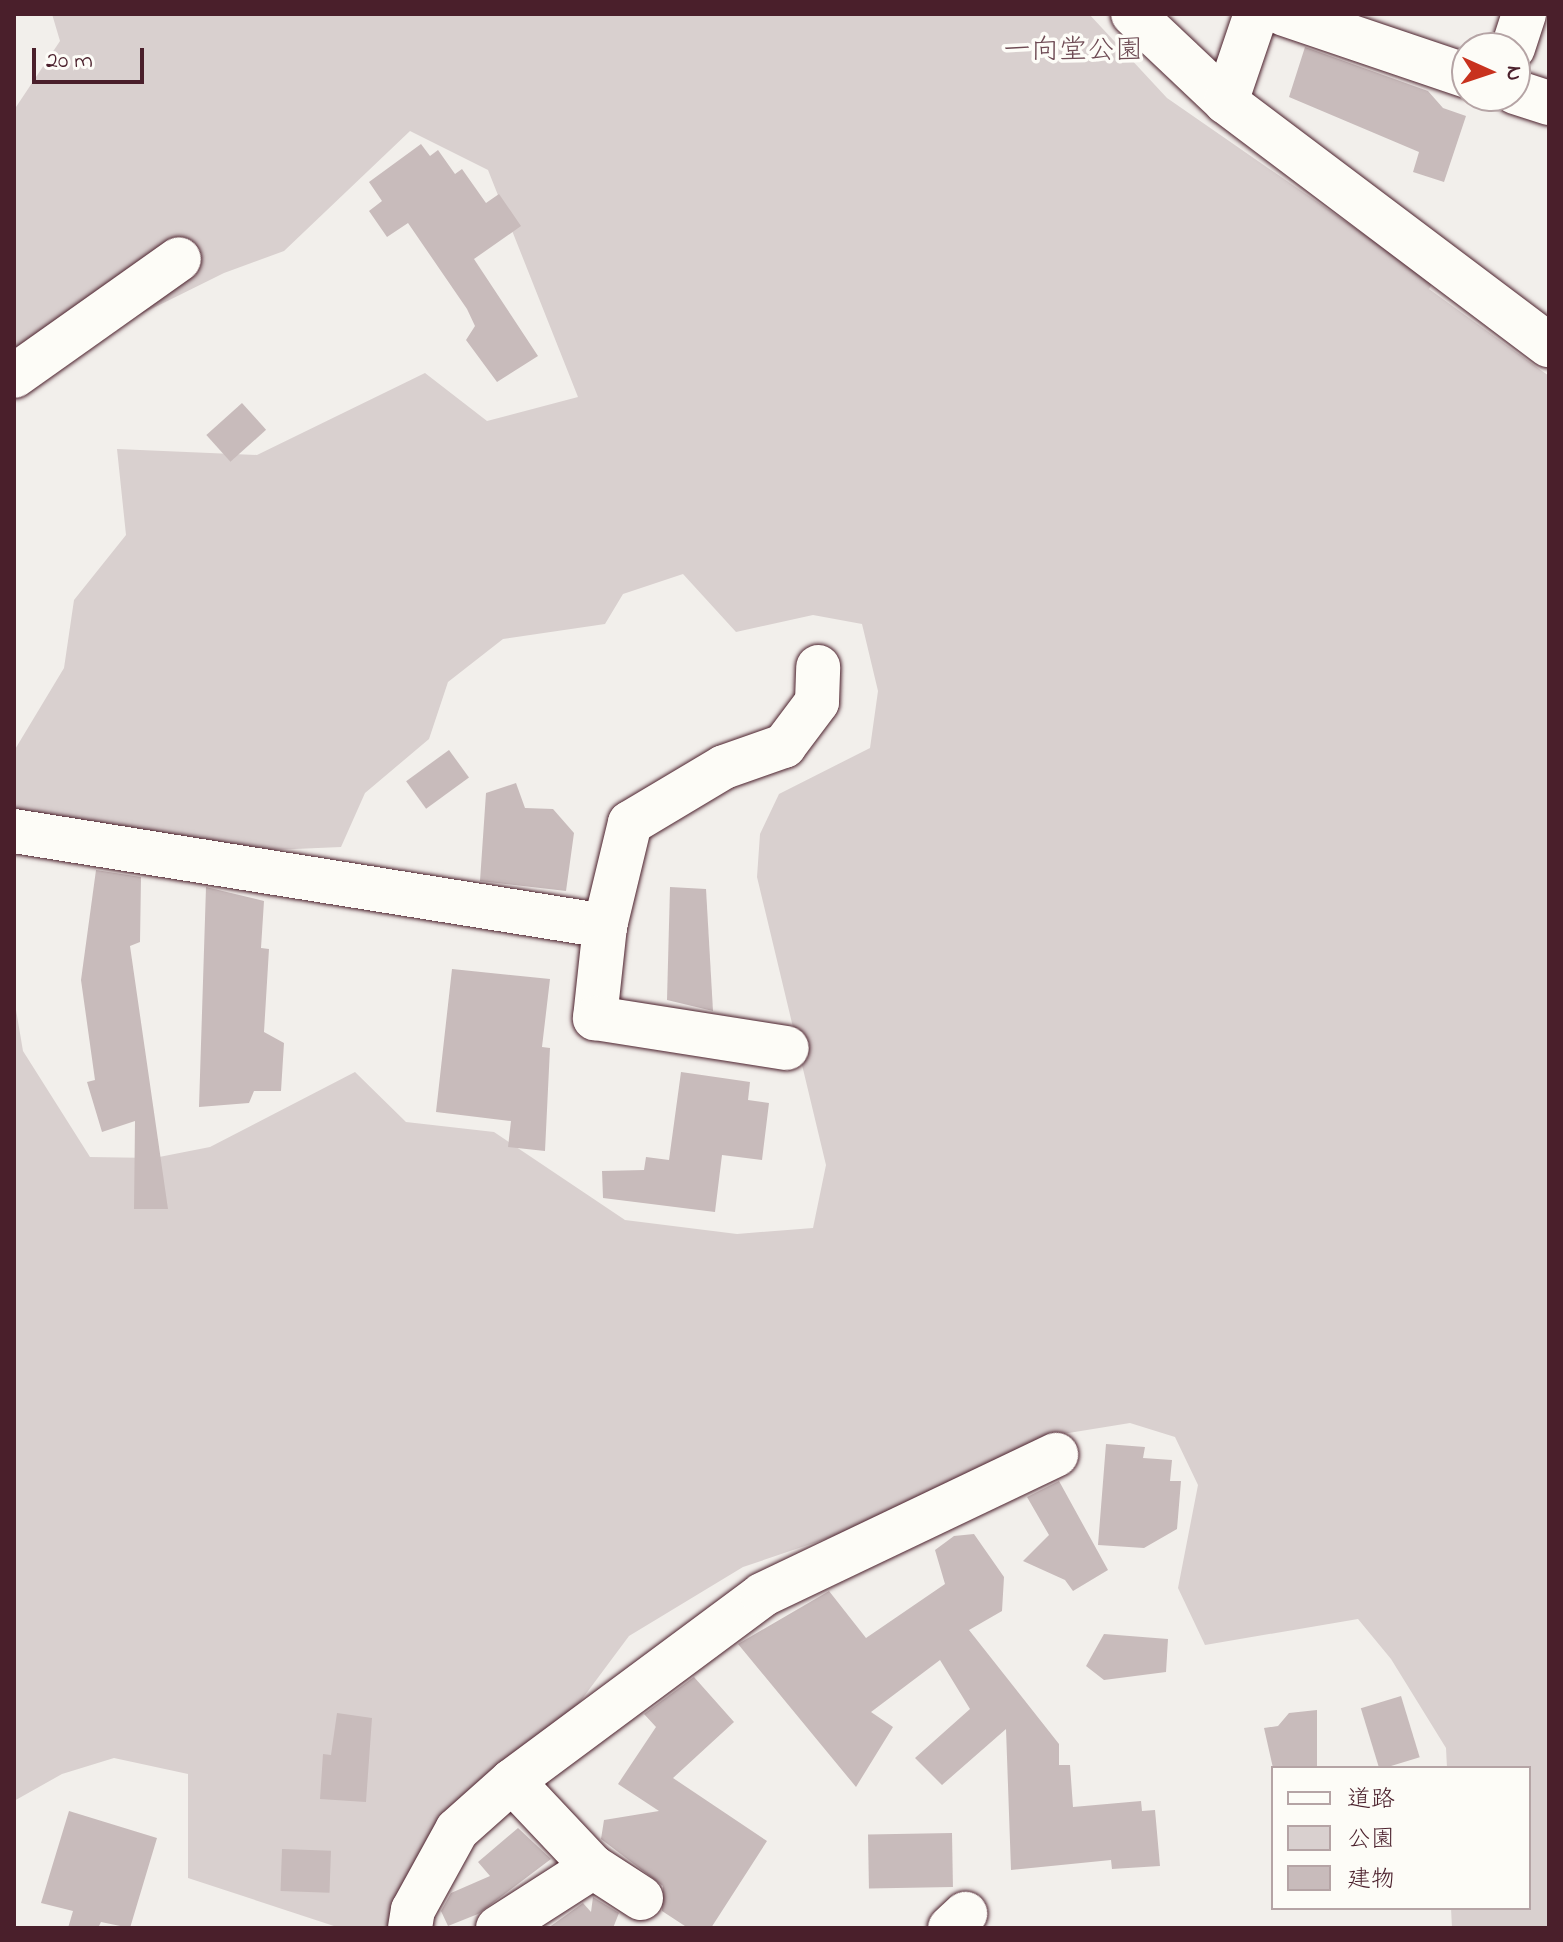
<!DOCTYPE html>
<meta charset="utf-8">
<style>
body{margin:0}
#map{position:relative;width:1563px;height:1942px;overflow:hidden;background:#f2efeb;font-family:"Indie Flower","Klee One",sans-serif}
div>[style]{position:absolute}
.green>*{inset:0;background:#d9d0cf}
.building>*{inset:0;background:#c8bbbb;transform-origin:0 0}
.roads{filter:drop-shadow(0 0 2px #4a1f2b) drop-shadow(0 0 2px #4a1f2b)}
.minor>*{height:44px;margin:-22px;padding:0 22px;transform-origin:22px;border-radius:22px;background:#fdfcf7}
span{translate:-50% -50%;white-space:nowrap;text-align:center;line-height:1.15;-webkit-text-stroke:7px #fdfcf7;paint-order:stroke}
.park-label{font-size:28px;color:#6e4b54}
.frame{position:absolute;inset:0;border:16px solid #4a1f2b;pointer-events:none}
.legend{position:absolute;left:1271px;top:1766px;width:260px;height:144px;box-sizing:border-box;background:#fdfcf7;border:2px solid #b5a4a5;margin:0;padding:10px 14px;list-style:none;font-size:24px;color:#4a1f2b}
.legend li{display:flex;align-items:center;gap:16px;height:40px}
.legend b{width:40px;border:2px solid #b5a4a5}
.north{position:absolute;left:1451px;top:32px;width:80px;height:80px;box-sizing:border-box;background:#fdfcf7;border:2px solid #b5a4a5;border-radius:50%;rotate:93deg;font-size:22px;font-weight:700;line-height:32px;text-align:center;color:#4a1f2b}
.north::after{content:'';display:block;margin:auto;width:28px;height:36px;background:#c8321e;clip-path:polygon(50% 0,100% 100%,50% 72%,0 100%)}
.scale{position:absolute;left:32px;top:48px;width:112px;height:36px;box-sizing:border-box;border:4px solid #4a1f2b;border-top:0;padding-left:10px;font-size:24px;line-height:28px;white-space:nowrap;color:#4a1f2b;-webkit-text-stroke:6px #fdfcf7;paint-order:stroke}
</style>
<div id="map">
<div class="green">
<div style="clip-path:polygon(52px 14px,1089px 14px,1167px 98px,1433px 282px,1429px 289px,1549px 376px,1549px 1928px,1452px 1928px,1451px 1908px,1529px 1908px,1529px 1768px,1447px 1768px,1446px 1748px,1391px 1659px,1358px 1619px,1205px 1645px,1178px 1588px,1198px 1485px,1175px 1437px,1130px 1423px,1050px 1436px,879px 1521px,743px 1567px,629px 1636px,559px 1730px,440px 1817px,388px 1928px,340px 1928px,188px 1878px,188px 1774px,114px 1758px,62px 1774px,14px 1801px,14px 998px,23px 1051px,90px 1157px,154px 1158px,210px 1147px,355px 1072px,406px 1122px,494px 1132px,625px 1220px,737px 1234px,813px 1228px,826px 1165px,757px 877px,760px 834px,779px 794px,870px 748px,878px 691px,862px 624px,813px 615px,736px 632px,683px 574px,623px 594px,605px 624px,503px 639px,448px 682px,429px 739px,365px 793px,341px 847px,248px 851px,14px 812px,14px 751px,64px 668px,74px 600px,126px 535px,117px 449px,257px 455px,425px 373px,487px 421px,578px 397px,488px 170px,410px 131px,284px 251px,224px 273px,14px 377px,14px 110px,60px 41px)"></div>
</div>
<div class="building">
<div style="clip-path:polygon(1305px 47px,1428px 91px,1443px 108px,1466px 116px,1444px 182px,1413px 172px,1419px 152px,1289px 97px)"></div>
<div style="clip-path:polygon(421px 144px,430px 156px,438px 150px,455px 174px,462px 169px,486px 203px,499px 194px,521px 226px,474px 259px,538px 356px,497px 382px,466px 340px,475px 326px,467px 309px,408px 223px,387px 237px,369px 211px,382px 201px,369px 182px)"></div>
<div style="left:242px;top:403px;width:36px;height:48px;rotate:48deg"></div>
<div style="left:449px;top:750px;width:34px;height:53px;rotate:54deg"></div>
<div style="clip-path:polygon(516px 783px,525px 808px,553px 809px,574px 833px,566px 891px,480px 881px,486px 793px)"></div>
<div style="clip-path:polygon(96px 870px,141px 877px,140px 942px,130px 946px,168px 1209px,134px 1209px,135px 1121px,102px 1132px,87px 1082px,95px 1080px,81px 980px)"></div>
<div style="clip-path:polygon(206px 887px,264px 901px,261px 948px,269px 949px,264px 1032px,284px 1043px,281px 1091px,254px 1091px,249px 1103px,199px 1107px)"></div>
<div style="clip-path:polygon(670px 887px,706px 889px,713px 1011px,667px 1000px)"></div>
<div style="clip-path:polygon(452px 969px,550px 979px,542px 1047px,550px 1048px,545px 1151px,508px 1147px,511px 1121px,436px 1112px)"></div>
<div style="clip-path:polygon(681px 1072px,750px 1082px,748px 1100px,769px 1103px,762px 1160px,722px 1155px,715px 1212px,603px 1198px,602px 1171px,644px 1170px,646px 1157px,669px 1160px)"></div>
<div style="clip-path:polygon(1106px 1444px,1145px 1447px,1143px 1458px,1172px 1460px,1170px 1481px,1181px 1481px,1177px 1529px,1144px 1548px,1098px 1545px)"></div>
<div style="clip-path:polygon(1059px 1481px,1108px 1570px,1073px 1591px,1065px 1580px,1023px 1561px,1049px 1535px,1027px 1497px)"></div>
<div style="clip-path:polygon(974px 1534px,1004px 1577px,1002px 1611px,969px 1630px,1059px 1744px,1059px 1765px,1070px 1765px,1073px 1807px,1141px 1801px,1142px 1811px,1155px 1810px,1160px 1866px,1112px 1869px,1111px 1860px,1011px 1870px,1006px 1729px,942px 1785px,915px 1758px,970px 1709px,940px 1660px,871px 1712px,893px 1727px,856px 1787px,738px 1644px,829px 1591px,866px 1638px,945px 1584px,935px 1550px,954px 1536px)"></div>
<div style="clip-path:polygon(1104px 1634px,1168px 1639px,1166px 1672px,1104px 1680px,1086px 1666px)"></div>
<div style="clip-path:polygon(694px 1677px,734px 1722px,673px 1778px,767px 1841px,711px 1928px,688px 1928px,662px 1911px,663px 1886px,601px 1839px,604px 1820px,659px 1811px,618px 1784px,656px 1727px,644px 1714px)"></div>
<div style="left:1401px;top:1696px;width:64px;height:42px;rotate:73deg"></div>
<div style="clip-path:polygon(1317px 1710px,1317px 1768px,1273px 1768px,1264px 1728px,1278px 1726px,1289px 1713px)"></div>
<div style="clip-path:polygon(337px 1713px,372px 1718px,366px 1802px,320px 1799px,323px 1754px,331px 1755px)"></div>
<div style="clip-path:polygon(69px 1811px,157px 1838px,130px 1928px,101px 1922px,98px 1928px,68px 1928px,73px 1911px,41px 1903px)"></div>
<div style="clip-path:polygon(518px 1828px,551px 1859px,478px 1914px,448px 1926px,441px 1911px,451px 1893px,490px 1876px,478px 1862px)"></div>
<div style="left:952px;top:1833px;width:54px;height:84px;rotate:89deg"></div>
<div style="left:282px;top:1849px;width:49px;height:42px;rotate:2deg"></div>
<div style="clip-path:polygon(593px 1897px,619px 1913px,613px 1928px,548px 1928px,583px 1903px,591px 1912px)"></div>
</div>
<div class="roads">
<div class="minor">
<div style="left:1133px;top:14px;width:128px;rotate:43.4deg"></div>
<div style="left:1226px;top:102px;width:404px;rotate:37deg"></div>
<div style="left:1284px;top:14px;width:193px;rotate:18.7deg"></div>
<div style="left:1513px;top:48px;width:36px;rotate:-72deg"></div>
<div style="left:1515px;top:92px;width:36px;rotate:18deg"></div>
<div style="left:1226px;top:102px;width:93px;rotate:-71.2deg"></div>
<div style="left:14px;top:376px;width:202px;rotate:-35.3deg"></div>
<div style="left:14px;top:831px;width:599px;rotate:9.13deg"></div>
<div style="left:605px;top:926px;width:93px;rotate:96.2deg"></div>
<div style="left:595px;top:1018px;width:194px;rotate:8.9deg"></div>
<div style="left:605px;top:926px;width:106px;rotate:-76.4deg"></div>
<div style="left:630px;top:823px;width:109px;rotate:-30.8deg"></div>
<div style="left:724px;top:767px;width:64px;rotate:-19.3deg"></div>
<div style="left:784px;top:746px;width:55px;rotate:-53.1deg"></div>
<div style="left:817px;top:702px;width:35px;rotate:-88deg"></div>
<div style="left:641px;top:1898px;width:57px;rotate:-147.1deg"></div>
<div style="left:593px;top:1867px;width:118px;rotate:-133.3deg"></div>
<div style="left:512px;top:1781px;width:312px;rotate:-36.6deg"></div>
<div style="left:762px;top:1595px;width:326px;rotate:-25.5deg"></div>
<div style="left:410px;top:1928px;width:18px;rotate:-81deg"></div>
<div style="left:413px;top:1910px;width:91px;rotate:-61.2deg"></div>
<div style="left:457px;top:1830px;width:74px;rotate:-41.7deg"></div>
<div style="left:498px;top:1928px;width:113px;rotate:-32.7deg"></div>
<div style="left:950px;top:1928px;width:21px;rotate:-43deg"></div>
</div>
</div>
<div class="park-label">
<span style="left:1073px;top:52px">一向堂公園</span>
</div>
<div class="frame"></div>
<ul class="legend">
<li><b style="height:10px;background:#fdfcf7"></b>道路</li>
<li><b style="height:22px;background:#d9d0cf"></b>公園</li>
<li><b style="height:22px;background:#c8bbbb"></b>建物</li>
</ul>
<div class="north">N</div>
<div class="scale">20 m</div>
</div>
